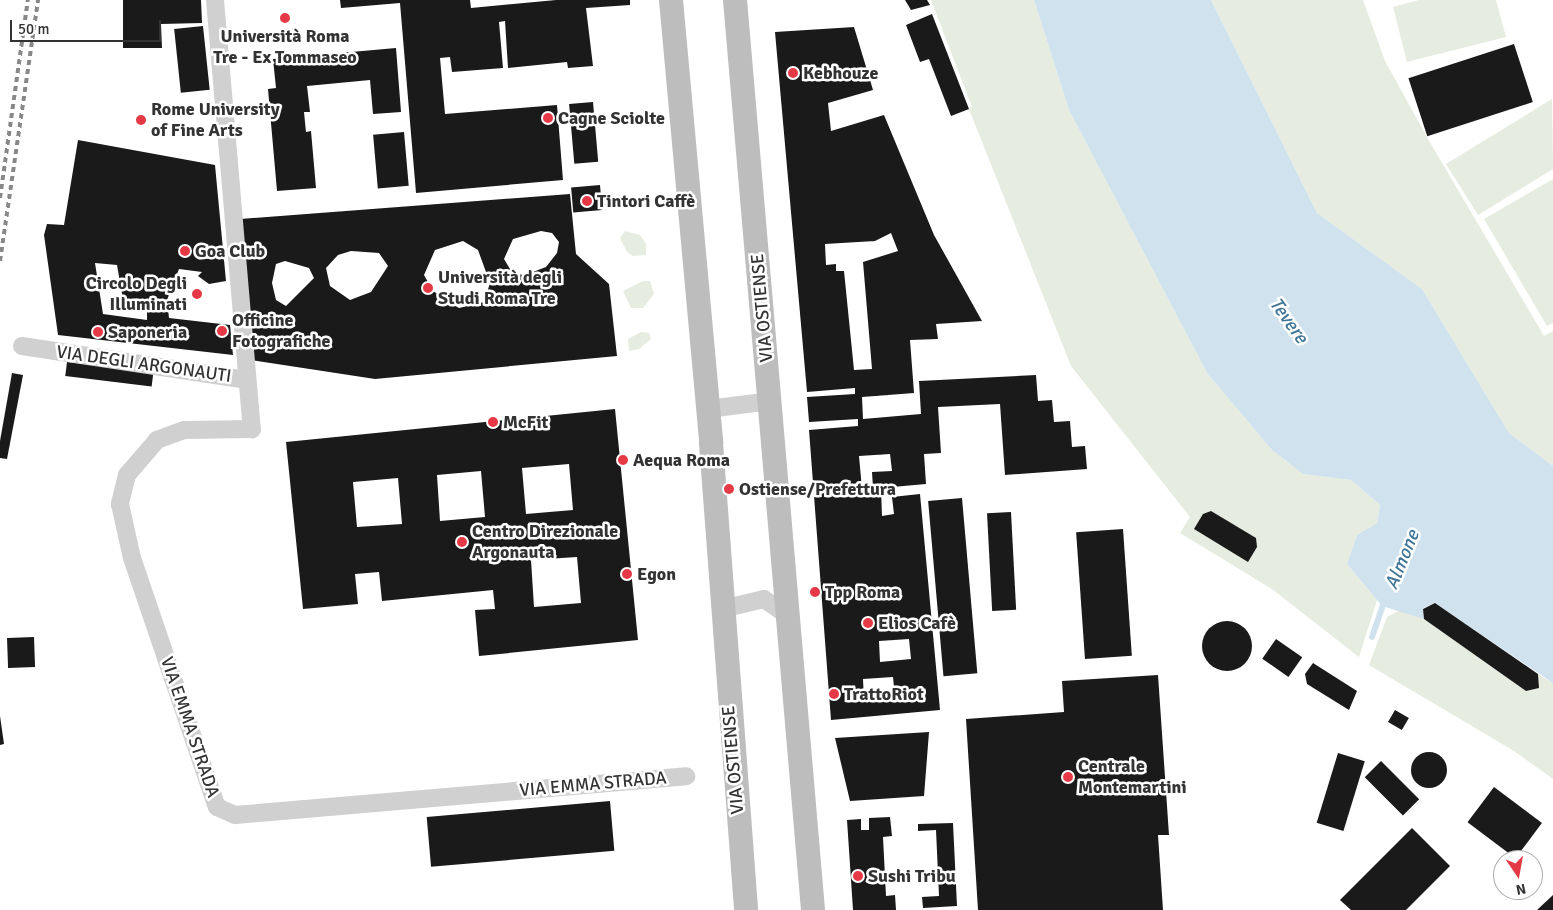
<!DOCTYPE html>
<meta charset="utf-8">
<style>
body{margin:0}
#map{position:relative;width:1553px;height:910px;overflow:hidden;background:#fff;font-family:Signika,sans-serif}
div>[style]{position:absolute}
.green>*{inset:0;background:#e6ecdf}
.water>*{inset:0;background:#cfe2ee}
.stream>*{height:6px;margin:-3px;padding:0 3px;transform-origin:3px;border-radius:3px;background:#cfe2ee}
.building>*{inset:0;background:#1a1a1a;transform-origin:0 0}
.round{border-radius:50%}
.street>*{height:18px;margin:-9px;padding:0 9px;transform-origin:9px;border-radius:9px;background:#d0d0d0}
.secondary>*{height:24px;margin:-12px;padding:0 12px;transform-origin:12px;border-radius:12px;background:#bdbdbd}
.rail>*{height:4px;margin-top:-2px;transform-origin:0;background:repeating-linear-gradient(90deg,#888 0 5px,transparent 0 9px)}
.dots>*{width:14px;height:14px;translate:-50% -50%;box-sizing:border-box;border:2px solid #fff;border-radius:50%}
span{translate:-50% -50%;white-space:nowrap;text-align:center;line-height:1.15;-webkit-text-stroke:5px #fff;paint-order:stroke}
.poi-label{font-size:18px;color:#333;font-weight:700}
.left{translate:0 -50%;text-align:left}
.right{translate:-100% -50%;text-align:right}
.street-label{font-size:18px;color:#333}
.water-label{font-size:19px;color:#3f7597;font-style:italic}
.north{position:absolute;left:1493px;top:850px;width:50px;height:50px;box-sizing:border-box;background:#fff;border:1px solid #adadad;border-radius:50%;rotate:168deg;font-size:14px;font-weight:700;line-height:20px;text-align:center;color:#333}
.north::after{content:'';display:block;margin:auto;width:18px;height:22px;background:#e63946;clip-path:polygon(50% 0,100% 100%,50% 72%,0 100%)}
.scale{position:absolute;left:10px;top:20px;width:151px;height:22px;box-sizing:border-box;border:2px solid #333;border-top:0;padding-left:6px;font-size:15px;line-height:18px;white-space:nowrap;color:#333;-webkit-text-stroke:4px #fff;paint-order:stroke}
</style>
<div id="map">
<div class="green">
<div style="clip-path:polygon(931px 0,1034px 0,1069px 110px,1207px 373px,1272px 450px,1303px 474px,1351px 480px,1380px 505px,1377px 523px,1357px 535px,1347px 564px,1377px 600px,1359px 657px,1272px 589px,1180px 533px,1190px 517px,1071px 366px,969px 109px,972px 107px)"></div>
<div style="clip-path:polygon(1211px 0,1363px 0,1385px 61px,1428px 139px,1544px 336px,1553px 331px,1553px 466px,1509px 433px,1422px 289px,1317px 213px)"></div>
<div style="clip-path:polygon(1419px 0,1496px 0,1506px 37px,1407px 62px,1393px 7px)"></div>
<div style="clip-path:polygon(1552px 99px,1553px 169px,1478px 215px,1446px 164px)"></div>
<div style="clip-path:polygon(1553px 179px,1553px 323px,1547px 326px,1484px 219px)"></div>
<div style="clip-path:polygon(625px 231px,640px 235px,646px 244px,646px 255px,633px 256px,627px 252px,620px 238px)"></div>
<div style="clip-path:polygon(643px 281px,650px 281px,654px 294px,643px 308px,631px 308px,623px 291px)"></div>
<div style="clip-path:polygon(641px 332px,649px 333px,651px 339px,639px 349px,629px 351px,628px 339px)"></div>
<div style="clip-path:polygon(1400px 610px,1424px 619px,1526px 691px,1539px 688px,1538px 674px,1553px 683px,1553px 779px,1514px 751px,1369px 665px,1387px 617px)"></div>
</div>
<div class="water">
<div style="clip-path:polygon(1034px 0,1211px 0,1317px 213px,1422px 289px,1509px 433px,1553px 466px,1553px 683px,1435px 603px,1423px 608px,1424px 619px,1382px 606px,1347px 564px,1357px 535px,1377px 523px,1380px 505px,1351px 480px,1303px 474px,1272px 450px,1207px 373px,1069px 110px)"></div>
</div>
<div class="stream">
<div style="left:1372px;top:637px;width:39px;rotate:-71deg"></div>
</div>
<div class="building">
<div style="clip-path:polygon(123px 0,201px 0,202px 23px,161px 24px,162px 48px,123px 48px)"></div>
<div style="clip-path:polygon(340px 0,470px 0,471px 8px,556px 0,630px 0,630px 5px,586px 8px,593px 66px,568px 68px,567px 62px,508px 68px,505px 21px,499px 22px,503px 68px,452px 72px,450px 57px,440px 58px,445px 114px,557px 105px,563px 180px,416px 193px,400px 3px,341px 8px)"></div>
<div style="clip-path:polygon(905px 0,927px 0,930px 5px,911px 10px)"></div>
<div style="clip-path:polygon(932px 14px,969px 109px,951px 116px,929px 59px,920px 62px,906px 25px)"></div>
<div style="left:203px;top:26px;width:64px;height:29px;rotate:84deg"></div>
<div style="clip-path:polygon(evenodd,854px 27px,873px 90px,828px 103px,831px 131px,884px 115px,934px 235px,982px 321px,936px 324px,938px 339px,910px 340px,914px 393px,862px 397px,863px 419px,921px 414px,919px 381px,1036px 375px,1038px 401px,1052px 400px,1054px 422px,1070px 421px,1072px 447px,1085px 446px,1087px 469px,1005px 475px,1000px 404px,938px 407px,941px 453px,924px 454px,926px 484px,881px 488px,882px 516px,894px 514px,892px 497px,920px 494px,940px 710px,831px 720px,809px 430px,858px 426px,858px 419px,809px 422px,807px 397px,855px 394px,855px 388px,807px 392px,775px 32px,854px 27px,891px 233px,898px 251px,863px 262px,872px 369px,854px 370px,844px 271px,836px 271px,836px 264px,826px 265px,825px 244px,875px 241px,891px 233px,854px 27px,890px 454px,892px 471px,872px 472px,873px 488px,862px 489px,859px 456px,890px 454px,854px 27px,909px 639px,911px 659px,880px 662px,879px 641px,909px 639px,854px 27px,893px 677px,895px 698px,864px 700px,863px 679px,893px 677px)"></div>
<div style="left:1514px;top:44px;width:61px;height:111px;rotate:72deg"></div>
<div style="clip-path:polygon(396px 48px,401px 112px,373px 114px,370px 80px,307px 86px,310px 112px,304px 112px,306px 132px,311px 131px,316px 188px,277px 191px,268px 89px,276px 88px,273px 59px)"></div>
<div style="left:593px;top:102px;width:60px;height:24px;rotate:85deg"></div>
<div style="left:404px;top:132px;width:54px;height:31px;rotate:85deg"></div>
<div style="clip-path:polygon(evenodd,78px 140px,215px 165px,226px 281px,209px 284px,198px 276px,202px 272px,179px 269px,167px 300px,169px 318px,230px 325px,233px 355px,58px 335px,44px 235px,47px 224px,64px 225px,78px 140px,95px 263px,117px 265px,124px 305px,147px 302px,147px 320px,103px 314px,95px 263px)"></div>
<div style="left:600px;top:185px;width:25px;height:29px;rotate:85deg"></div>
<div style="clip-path:polygon(evenodd,570px 194px,576px 254px,609px 284px,617px 356px,375px 379px,251px 360px,240px 219px,570px 194px,541px 231px,552px 233px,559px 242px,557px 253px,546px 267px,525px 275px,513px 274px,504px 259px,513px 239px,541px 231px,570px 194px,463px 241px,478px 250px,490px 283px,484px 302px,459px 308px,433px 291px,424px 275px,435px 250px,463px 241px,570px 194px,351px 251px,379px 253px,388px 266px,371px 292px,350px 300px,330px 286px,326px 268px,338px 255px,351px 251px,570px 194px,285px 261px,309px 268px,314px 278px,286px 306px,276px 300px,272px 283px,276px 264px,285px 261px)"></div>
<div style="left:67px;top:362px;width:87px;height:14px;rotate:7deg"></div>
<div style="clip-path:polygon(12px 373px,23px 375px,7px 459px,0 458px,0 441px)"></div>
<div style="clip-path:polygon(evenodd,615px 409px,638px 640px,479px 656px,475px 610px,495px 609px,493px 590px,382px 601px,379px 572px,355px 574px,358px 604px,303px 609px,286px 442px,615px 409px,569px 464px,573px 510px,526px 514px,522px 468px,569px 464px,615px 409px,481px 471px,485px 517px,440px 521px,437px 475px,481px 471px,615px 409px,398px 478px,402px 524px,357px 527px,353px 482px,398px 478px,615px 409px,577px 557px,581px 603px,534px 607px,531px 560px,577px 557px)"></div>
<div style="left:962px;top:498px;width:176px;height:34px;rotate:85deg"></div>
<div style="clip-path:polygon(1211px 511px,1256px 538px,1257px 547px,1248px 562px,1194px 529px,1203px 514px)"></div>
<div style="left:1011px;top:512px;width:98px;height:24px;rotate:87deg"></div>
<div style="left:1123px;top:529px;width:127px;height:47px;rotate:86deg"></div>
<div style="clip-path:polygon(1435px 603px,1538px 674px,1539px 688px,1526px 691px,1424px 619px,1423px 609px)"></div>
<div class="round" style="left:1202px;top:621px;width:50px;height:50px"></div>
<div style="left:34px;top:637px;width:30px;height:27px;rotate:88deg"></div>
<div style="left:1276px;top:639px;width:32px;height:24px;rotate:35deg"></div>
<div style="clip-path:polygon(1313px 663px,1357px 691px,1349px 710px,1307px 684px,1305px 674px)"></div>
<div style="clip-path:polygon(1158px 675px,1169px 835px,1158px 835px,1163px 910px,978px 910px,966px 719px,1064px 712px,1062px 681px)"></div>
<div style="left:1395px;top:710px;width:16px;height:14px;rotate:30deg"></div>
<div style="clip-path:polygon(0 716px,4px 744px,0 745px)"></div>
<div style="clip-path:polygon(929px 732px,924px 796px,850px 801px,835px 738px)"></div>
<div class="round" style="left:1411px;top:752px;width:36px;height:36px"></div>
<div style="left:1338px;top:753px;width:28px;height:73px;rotate:17deg"></div>
<div style="left:1381px;top:761px;width:54px;height:23px;rotate:45deg"></div>
<div style="left:1494px;top:787px;width:60px;height:44px;rotate:37deg"></div>
<div style="left:610px;top:801px;width:50px;height:184px;rotate:85deg"></div>
<div style="clip-path:polygon(890px 817px,892px 836px,883px 837px,886px 896px,895px 895px,896px 910px,853px 910px,847px 820px,861px 819px,861px 830px,869px 830px,869px 818px)"></div>
<div style="clip-path:polygon(953px 823px,957px 906px,923px 908px,922px 897px,939px 896px,936px 830px,918px 831px,918px 824px)"></div>
<div style="clip-path:polygon(1412px 828px,1450px 866px,1406px 910px,1351px 910px,1340px 900px)"></div>
<div style="clip-path:polygon(1553px 895px,1553px 910px,1537px 910px)"></div>
</div>
<div class="street">
<div style="left:215px;top:0;width:431px;rotate:85.1deg"></div>
<div style="left:252px;top:429px;width:68px;rotate:179.2deg"></div>
<div style="left:184px;top:430px;width:29px;rotate:160deg"></div>
<div style="left:157px;top:440px;width:46px;rotate:130.6deg"></div>
<div style="left:127px;top:475px;width:30px;rotate:104deg"></div>
<div style="left:120px;top:504px;width:55px;rotate:77.5deg"></div>
<div style="left:132px;top:558px;width:263px;rotate:71.2deg"></div>
<div style="left:217px;top:807px;width:20px;rotate:24deg"></div>
<div style="left:235px;top:815px;width:453px;rotate:-4.9deg"></div>
<div style="left:22px;top:346px;width:227px;rotate:8.6deg"></div>
<div style="left:708px;top:409px;width:64px;rotate:-7.2deg"></div>
<div style="left:722px;top:609px;width:43px;rotate:-13.4deg"></div>
<div style="left:764px;top:599px;width:32px;rotate:35deg"></div>
</div>
<div class="secondary">
<div style="left:671px;top:0;width:445px;rotate:84.8deg"></div>
<div style="left:711px;top:443px;width:468px;rotate:85.7deg"></div>
<div style="left:735px;top:0;width:913px;rotate:85.1deg"></div>
</div>
<div class="rail">
<div style="left:0;top:198px;width:200px;rotate:-82deg"></div>
<div style="left:0;top:261px;width:264px;rotate:-81.7deg"></div>
</div>
<div class="dots">
<div style="left:285px;top:18px;background:#e63946"></div>
<div style="left:793px;top:73px;background:#e63946"></div>
<div style="left:548px;top:118px;background:#e63946"></div>
<div style="left:141px;top:120px;background:#e63946"></div>
<div style="left:587px;top:201px;background:#e63946"></div>
<div style="left:185px;top:251px;background:#e63946"></div>
<div style="left:428px;top:288px;background:#e63946"></div>
<div style="left:197px;top:294px;background:#e63946"></div>
<div style="left:222px;top:331px;background:#e63946"></div>
<div style="left:98px;top:332px;background:#e63946"></div>
<div style="left:493px;top:422px;background:#e63946"></div>
<div style="left:623px;top:460px;background:#e63946"></div>
<div style="left:729px;top:489px;background:#e63946"></div>
<div style="left:462px;top:542px;background:#e63946"></div>
<div style="left:627px;top:574px;background:#e63946"></div>
<div style="left:815px;top:592px;background:#e63946"></div>
<div style="left:868px;top:623px;background:#e63946"></div>
<div style="left:834px;top:694px;background:#e63946"></div>
<div style="left:1068px;top:777px;background:#e63946"></div>
<div style="left:858px;top:876px;background:#e63946"></div>
</div>
<div class="poi-label">
<span style="left:285px;top:47px">Università Roma<br>Tre - Ex Tommaseo</span>
<span class="left" style="left:803px;top:73px">Kebhouze</span>
<span class="left" style="left:151px;top:120px">Rome University<br>of Fine Arts</span>
<span class="left" style="left:558px;top:118px">Cagne Sciolte</span>
<span class="left" style="left:597px;top:201px">Tintori Caffè</span>
<span class="left" style="left:195px;top:251px">Goa Club</span>
<span class="left" style="left:438px;top:288px">Università degli<br>Studi Roma Tre</span>
<span class="right" style="left:187px;top:294px">Circolo Degli<br>Illuminati</span>
<span class="left" style="left:232px;top:331px">Officine<br>Fotografiche</span>
<span class="left" style="left:108px;top:332px">Saponeria</span>
<span class="left" style="left:503px;top:422px">McFit</span>
<span class="left" style="left:633px;top:460px">Aequa Roma</span>
<span class="left" style="left:739px;top:489px">Ostiense/Prefettura</span>
<span class="left" style="left:472px;top:542px">Centro Direzionale<br>Argonauta</span>
<span class="left" style="left:637px;top:574px">Egon</span>
<span class="left" style="left:825px;top:592px">Tpp Roma</span>
<span class="left" style="left:878px;top:623px">Elios Cafè</span>
<span class="left" style="left:844px;top:694px">TrattoRiot</span>
<span class="left" style="left:1078px;top:777px">Centrale<br>Montemartini</span>
<span class="left" style="left:868px;top:876px">Sushi Tribu</span>
</div>
<div class="street-label">
<span style="left:762px;top:308px;rotate:-95deg">VIA OSTIENSE</span>
<span style="left:144px;top:364px;rotate:8deg">VIA DEGLI ARGONAUTI</span>
<span style="left:190px;top:727px;rotate:71deg">VIA EMMA STRADA</span>
<span style="left:733px;top:760px;rotate:-95deg">VIA OSTIENSE</span>
<span style="left:593px;top:784px;rotate:-5deg">VIA EMMA STRADA</span>
</div>
<div class="water-label">
<span style="left:1288px;top:321px;rotate:54deg">Tevere</span>
<span style="left:1403px;top:560px;rotate:-68deg">Almone</span>
</div>
<div class="north">N</div>
<div class="scale">50 m</div>
</div>
